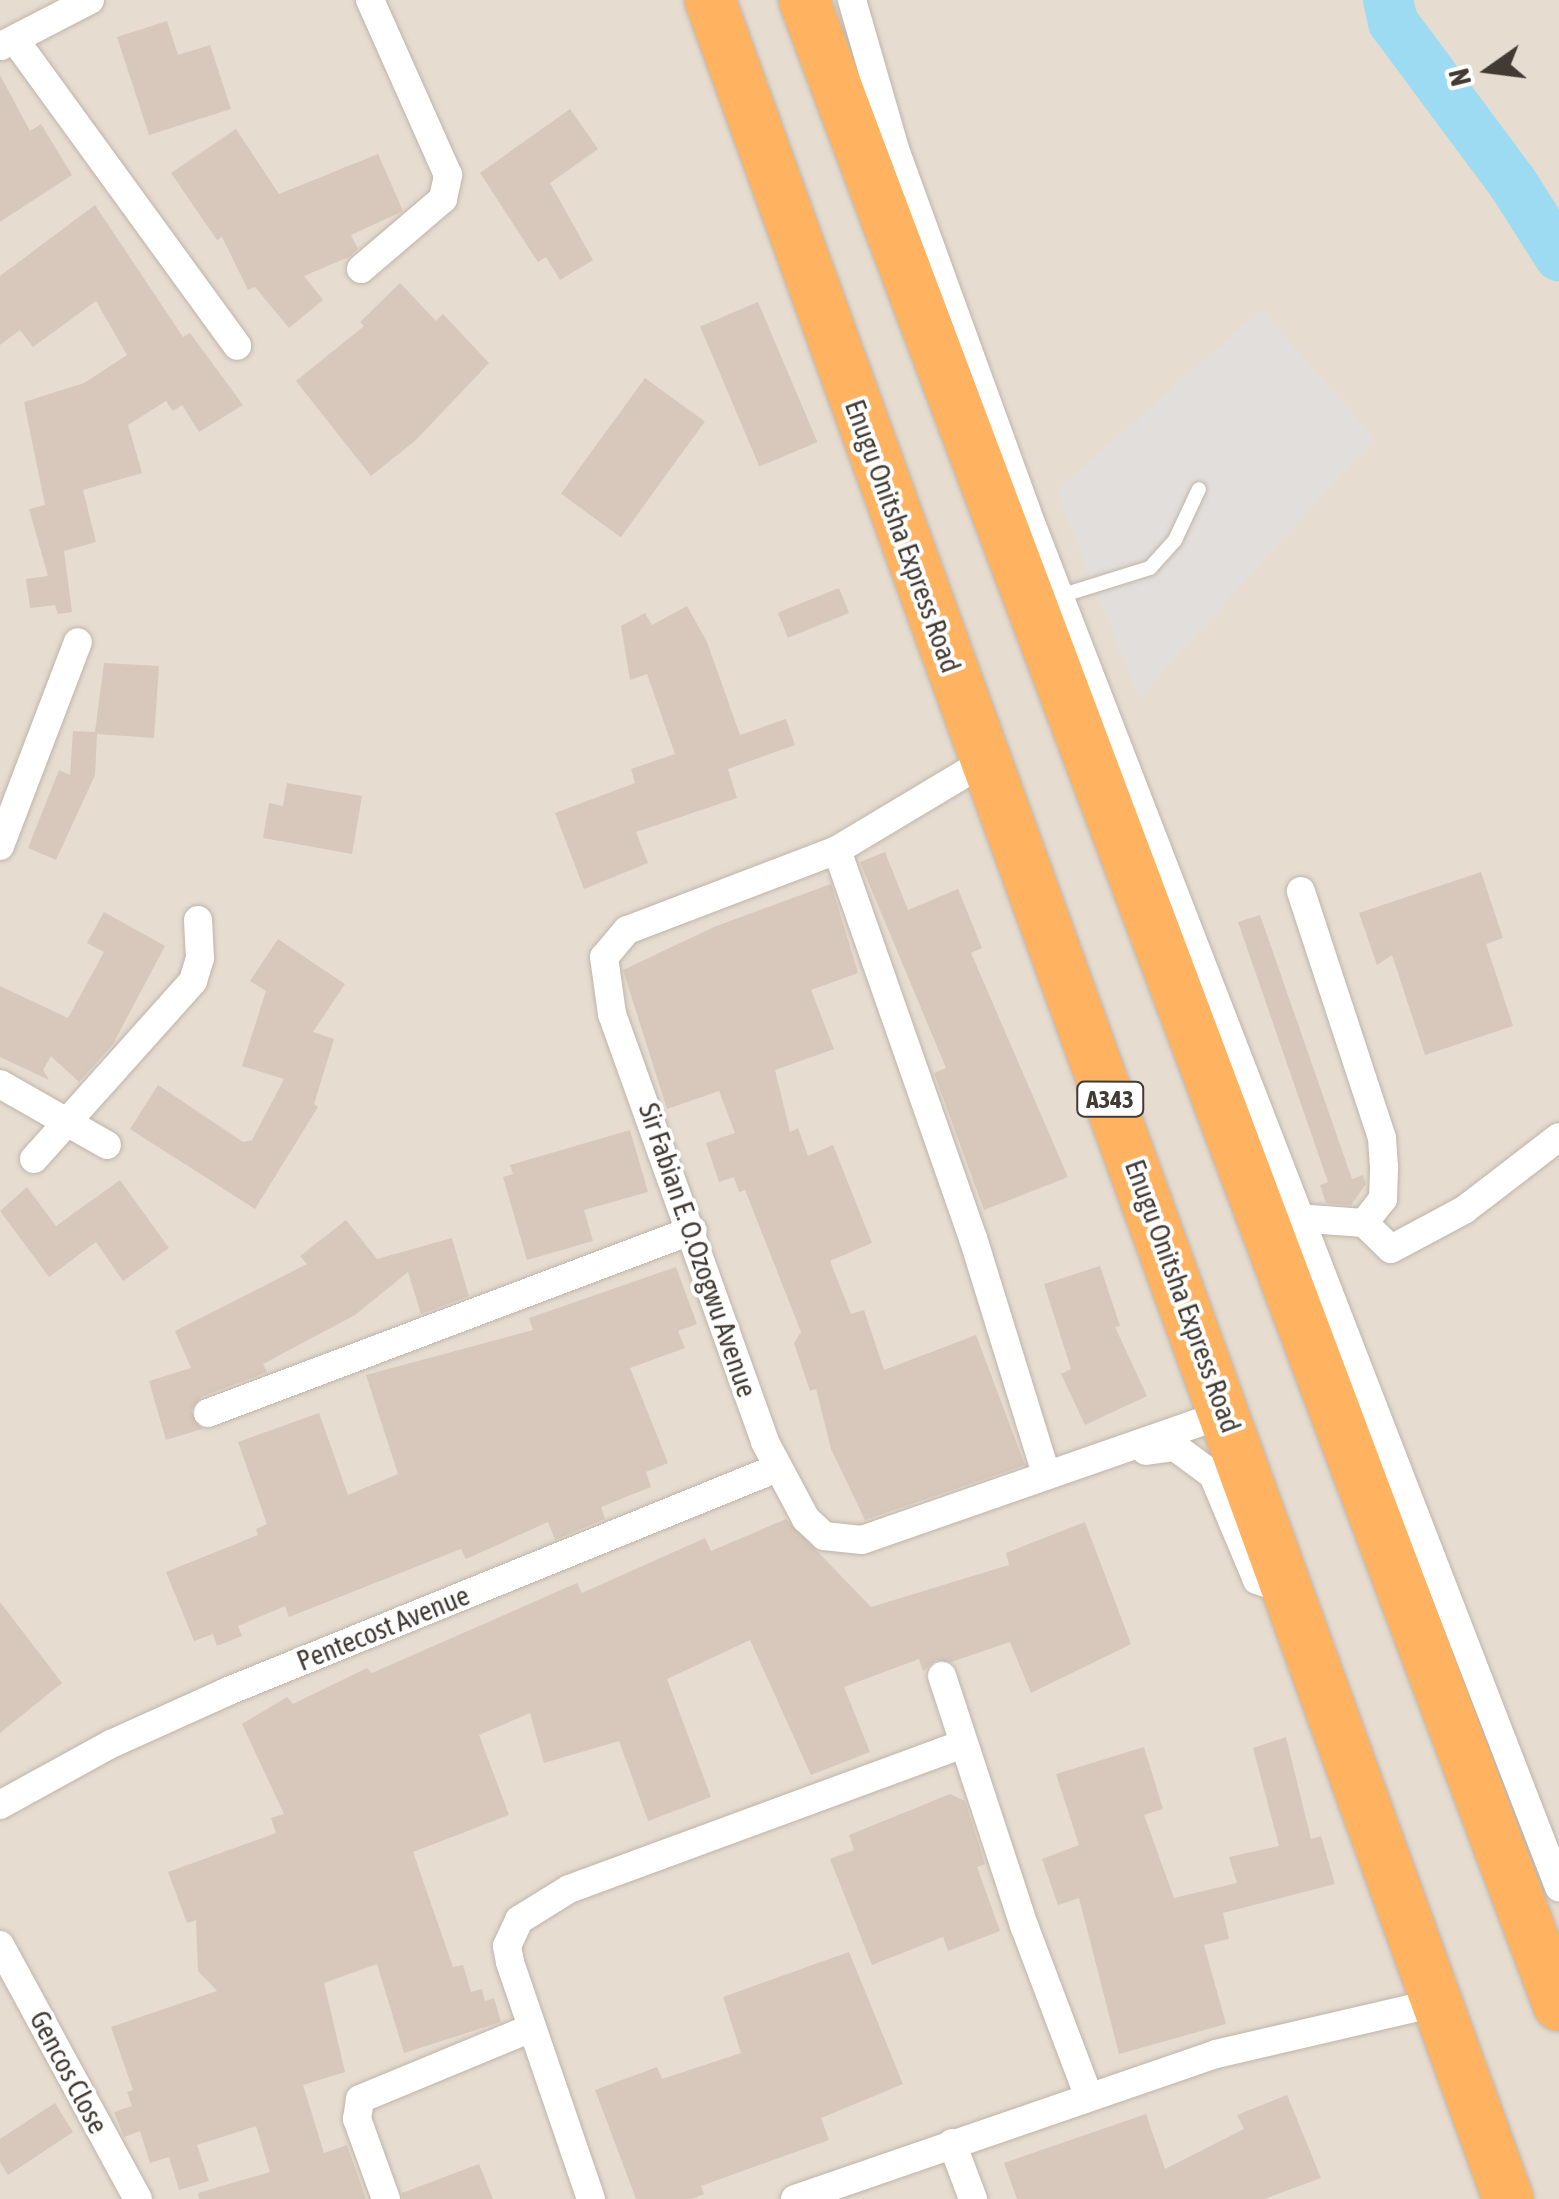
<!DOCTYPE html>
<style>
body{margin:0}
#map{position:relative;width:1559px;height:2199px;overflow:hidden;background:#f2ebe2;font-family:"Asap Condensed",sans-serif}
div>[style]{position:absolute}
.residential>*{inset:0;background:#e6dcd0;transform-origin:0 0}
.parking>*{inset:0;background:#e2dedb}
.river>*{height:50px;margin:-25px;padding:0 25px;transform-origin:25px;border-radius:25px;background:#9cdbf1}
.building>*{inset:0;background:#d7c8bb;transform-origin:0 0}
.roads{filter:drop-shadow(0 0 2px #c0b4a8) drop-shadow(0 0 2px #c0b4a8)}
.lane>*{height:14px;margin:-7px;padding:0 7px;transform-origin:7px;border-radius:7px;background:#fff}
.street>*{height:28px;margin:-14px;padding:0 14px;transform-origin:14px;border-radius:14px;background:#fff}
.highway>*{height:50px;margin:-25px;padding:0 25px;transform-origin:25px;border-radius:25px;background:#ffb360}
span{translate:-50% -50%;white-space:nowrap;text-align:center;line-height:1.15;-webkit-text-stroke:8px #fff;paint-order:stroke}
.shield-label span{padding:2px 8px;background:#fff;border:2px solid;border-radius:8px;-webkit-text-stroke-width:0}
.shield-label{font-size:25px;color:#433b33;font-weight:700}
.street-label{font-size:28px;color:#433b33}
.north{position:absolute;left:1439px;top:20px;width:100px;height:100px;-webkit-text-stroke:8px #fff;paint-order:stroke;rotate:256deg;font-size:28px;font-weight:700;line-height:40px;text-align:center;color:#433b33}
.north::after{content:'';display:block;margin:auto;width:35px;height:45px;background:#433b33;clip-path:polygon(50% 0,100% 100%,50% 72%,0 100%)}
</style>
<div id="map">
<div class="residential">
<div style="left:0;top:0;width:1559px;height:2199px"></div>
</div>
<div class="parking">
<div style="clip-path:polygon(1261px 310px,1374px 438px,1139px 698px,1056px 491px)"></div>
</div>
<div class="river">
<div style="left:1388px;top:0;width:23px;rotate:77deg"></div>
<div style="left:1393px;top:22px;width:199px;rotate:53.4deg"></div>
<div style="left:1512px;top:182px;width:88px;rotate:57.6deg"></div>
</div>
<div class="building">
<div style="clip-path:polygon(167px 21px,178px 55px,210px 45px,231px 109px,149px 135px,117px 37px)"></div>
<div style="clip-path:polygon(0 75px,30px 131px,41px 124px,72px 175px,0 222px)"></div>
<div style="clip-path:polygon(570px 109px,598px 149px,550px 183px,593px 260px,560px 280px,546px 257px,538px 262px,480px 173px)"></div>
<div style="clip-path:polygon(236px 129px,279px 194px,378px 154px,403px 211px,351px 235px,358px 249px,349px 257px,304px 276px,323px 300px,289px 328px,255px 287px,248px 290px,222px 237px,217px 240px,171px 173px)"></div>
<div style="clip-path:polygon(95px 205px,183px 337px,190px 333px,243px 405px,199px 432px,182px 405px,173px 411px,166px 401px,128px 425px,142px 473px,83px 490px,96px 542px,64px 551px,72px 612px,58px 614px,55px 605px,30px 608px,26px 579px,48px 576px,29px 509px,45px 505px,24px 402px,84px 383px,127px 355px,96px 301px,33px 347px,20px 330px,0 345px,0 276px)"></div>
<div style="clip-path:polygon(400px 283px,436px 321px,443px 314px,489px 363px,416px 440px,371px 476px,296px 381px,364px 326px,360px 322px)"></div>
<div style="left:758px;top:302px;width:152px;height:63px;rotate:67deg"></div>
<div style="left:645px;top:378px;width:74px;height:143px;rotate:36deg"></div>
<div style="left:839px;top:588px;width:27px;height:66px;rotate:68deg"></div>
<div style="clip-path:polygon(687px 606px,707px 642px,740px 735px,786px 719px,795px 745px,728px 769px,737px 798px,636px 832px,648px 863px,584px 889px,555px 813px,635px 783px,631px 769px,675px 754px,647px 674px,630px 680px,621px 626px,645px 613px,652px 625px)"></div>
<div style="clip-path:polygon(104px 663px,159px 666px,154px 738px,97px 734px,95px 775px,56px 860px,28px 848px,59px 770px,70px 775px,73px 731px,95px 732px)"></div>
<div style="clip-path:polygon(287px 783px,362px 796px,352px 854px,263px 838px,269px 803px,283px 806px)"></div>
<div style="clip-path:polygon(885px 852px,908px 910px,958px 889px,982px 948px,971px 953px,1068px 1177px,984px 1210px,934px 1073px,946px 1068px,860px 862px)"></div>
<div style="clip-path:polygon(1481px 872px,1503px 938px,1486px 944px,1513px 1026px,1425px 1055px,1392px 955px,1377px 965px,1359px 913px)"></div>
<div style="clip-path:polygon(831px 884px,858px 973px,811px 990px,834px 1049px,775px 1070px,790px 1132px,798px 1128px,808px 1156px,833px 1145px,872px 1243px,830px 1261px,851px 1314px,864px 1310px,884px 1370px,976px 1335px,1025px 1465px,865px 1520px,831px 1449px,816px 1389px,810px 1391px,794px 1343px,801px 1332px,745px 1190px,739px 1192px,734px 1177px,719px 1182px,706px 1143px,735px 1133px,719px 1091px,667px 1109px,623px 970px,714px 927px)"></div>
<div style="clip-path:polygon(104px 912px,165px 946px,113px 1044px,79px 1082px,51px 1056px,43px 1070px,49px 1080px,0 1057px,0 986px,68px 1018px,104px 952px,87px 943px)"></div>
<div style="clip-path:polygon(1260px 915px,1352px 1179px,1363px 1175px,1366px 1184px,1351px 1205px,1326px 1203px,1320px 1185px,1328px 1182px,1238px 922px)"></div>
<div style="clip-path:polygon(278px 939px,345px 984px,313px 1032px,334px 1039px,314px 1104px,318px 1107px,255px 1209px,130px 1129px,158px 1085px,243px 1142px,252px 1140px,284px 1079px,242px 1066px,266px 991px,250px 981px)"></div>
<div style="clip-path:polygon(630px 1130px,648px 1192px,584px 1210px,593px 1241px,527px 1260px,503px 1177px,513px 1174px,510px 1165px)"></div>
<div style="clip-path:polygon(120px 1180px,169px 1248px,123px 1281px,96px 1242px,49px 1277px,0 1211px,27px 1187px,56px 1226px)"></div>
<div style="clip-path:polygon(346px 1220px,377px 1259px,452px 1238px,469px 1296px,421px 1314px,408px 1272px,355px 1315px,263px 1364px,267px 1372px,201px 1397px,191px 1411px,202px 1429px,166px 1440px,149px 1381px,191px 1368px,175px 1331px,307px 1264px,300px 1256px)"></div>
<div style="clip-path:polygon(1100px 1266px,1120px 1326px,1115px 1327px,1147px 1396px,1085px 1425px,1061px 1374px,1071px 1369px,1044px 1284px)"></div>
<div style="clip-path:polygon(676px 1267px,697px 1324px,678px 1331px,685px 1348px,630px 1368px,668px 1463px,646px 1472px,651px 1487px,601px 1507px,605px 1519px,555px 1540px,548px 1522px,466px 1559px,461px 1549px,289px 1617px,285px 1606px,238px 1626px,242px 1636px,217px 1646px,213px 1634px,194px 1641px,166px 1572px,258px 1535px,256px 1529px,267px 1524px,238px 1442px,319px 1413px,348px 1495px,398px 1474px,366px 1375px,533px 1330px,529px 1318px)"></div>
<div style="clip-path:polygon(786px 1519px,871px 1607px,1009px 1565px,1006px 1553px,1085px 1522px,1131px 1644px,1031px 1693px,1010px 1642px,951px 1662px,936px 1660px,923px 1671px,919px 1659px,844px 1687px,870px 1752px,811px 1775px,750px 1640px,667px 1679px,711px 1797px,648px 1821px,619px 1741px,544px 1763px,530px 1713px,479px 1735px,509px 1815px,413px 1852px,453px 1967px,463px 1965px,471px 1992px,482px 1989px,485px 2001px,494px 1998px,501px 2022px,404px 2053px,377px 1964px,324px 1983px,345px 2072px,303px 2085px,324px 2153px,347px 2145px,366px 2199px,199px 2199px,198px 2193px,270px 2172px,256px 2126px,197px 2145px,209px 2181px,179px 2190px,169px 2157px,150px 2163px,140px 2131px,124px 2137px,114px 2112px,132px 2106px,127px 2092px,133px 2090px,111px 2027px,217px 1991px,198px 1971px,196px 1920px,187px 1923px,168px 1872px,276px 1833px,271px 1818px,284px 1814px,242px 1724px,287px 1697px,293px 1704px,367px 1668px,372px 1673px,577px 1583px,582px 1593px,705px 1538px,711px 1551px)"></div>
<div style="clip-path:polygon(0 1602px,62px 1683px,0 1733px)"></div>
<div style="clip-path:polygon(1286px 1737px,1311px 1839px,1321px 1836px,1335px 1884px,1223px 1913px,1229px 1939px,1204px 1945px,1226px 2024px,1119px 2054px,1079px 1898px,1058px 1905px,1042px 1859px,1079px 1845px,1056px 1774px,1144px 1747px,1163px 1809px,1144px 1815px,1174px 1898px,1237px 1883px,1229px 1857px,1279px 1846px,1253px 1748px)"></div>
<div style="clip-path:polygon(950px 1794px,965px 1801px,985px 1864px,977px 1867px,1000px 1931px,948px 1951px,943px 1937px,872px 1965px,830px 1859px,854px 1850px,849px 1835px)"></div>
<div style="clip-path:polygon(849px 1952px,903px 2084px,821px 2118px,829px 2140px,701px 2186px,704px 2194px,691px 2199px,636px 2199px,595px 2090px,657px 2067px,662px 2079px,741px 2053px,723px 1997px)"></div>
<div style="clip-path:polygon(1287px 2095px,1321px 2178px,1264px 2199px,1017px 2199px,1004px 2163px,1146px 2114px,1165px 2169px,1244px 2129px,1237px 2115px)"></div>
<div style="clip-path:polygon(55px 2103px,73px 2132px,8px 2175px,0 2162px,0 2139px)"></div>
<div style="clip-path:polygon(479px 2164px,493px 2199px,403px 2199px,402px 2193px)"></div>
</div>
<div class="roads">
<div class="lane">
<div style="left:1060px;top:596px;width:94px;rotate:-17.3deg"></div>
<div style="left:1150px;top:568px;width:38px;rotate:-48deg"></div>
<div style="left:1175px;top:540px;width:56px;rotate:-64.8deg"></div>
</div>
<div class="street">
<div style="left:852px;top:0;width:158px;rotate:73.9deg"></div>
<div style="left:896px;top:152px;width:381px;rotate:70deg"></div>
<div style="left:1026px;top:510px;width:1477px;rotate:68.84deg"></div>
<div style="left:15px;top:40px;width:378px;rotate:54deg"></div>
<div style="left:1px;top:46px;width:100px;rotate:-27.3deg"></div>
<div style="left:361px;top:269px;width:108px;rotate:-40.5deg"></div>
<div style="left:443px;top:199px;width:25px;rotate:-78deg"></div>
<div style="left:448px;top:175px;width:192px;rotate:-114deg"></div>
<div style="left:984px;top:762px;width:171px;rotate:149.1deg"></div>
<div style="left:837px;top:850px;width:225px;rotate:159.1deg"></div>
<div style="left:627px;top:930px;width:35px;rotate:130deg"></div>
<div style="left:604px;top:957px;width:58px;rotate:82deg"></div>
<div style="left:612px;top:1014px;width:455px;rotate:70.3deg"></div>
<div style="left:765px;top:1442px;width:87px;rotate:62deg"></div>
<div style="left:806px;top:1519px;width:25px;rotate:43deg"></div>
<div style="left:824px;top:1536px;width:38px;rotate:6deg"></div>
<div style="left:862px;top:1540px;width:386px;rotate:-19.2deg"></div>
<div style="left:0;top:846px;width:218px;rotate:-69.1deg"></div>
<div style="left:837px;top:850px;width:411px;rotate:70.7deg"></div>
<div style="left:973px;top:1238px;width:247px;rotate:72.8deg"></div>
<div style="left:0;top:1084px;width:123px;rotate:29.7deg"></div>
<div style="left:34px;top:1159px;width:239px;rotate:-48.2deg"></div>
<div style="left:193px;top:981px;width:24px;rotate:-73deg"></div>
<div style="left:200px;top:958px;width:38px;rotate:-93deg"></div>
<div style="left:1296px;top:1218px;width:68px;rotate:4.2deg"></div>
<div style="left:1364px;top:1223px;width:31px;rotate:-52deg"></div>
<div style="left:1383px;top:1199px;width:32px;rotate:-88deg"></div>
<div style="left:1384px;top:1167px;width:29px;rotate:-94deg"></div>
<div style="left:1382px;top:1138px;width:260px;rotate:-108.2deg"></div>
<div style="left:1364px;top:1223px;width:37px;rotate:44deg"></div>
<div style="left:1391px;top:1249px;width:83px;rotate:-28.1deg"></div>
<div style="left:1464px;top:1210px;width:120px;rotate:-37.5deg"></div>
<div style="left:208px;top:1413px;width:518px;rotate:-20.67deg"></div>
<div style="left:1146px;top:1451px;width:29px;rotate:-8deg"></div>
<div style="left:1175px;top:1447px;width:47px;rotate:36.4deg"></div>
<div style="left:1213px;top:1475px;width:114px;rotate:67.3deg"></div>
<div style="left:1257px;top:1580px;width:34px;rotate:19deg"></div>
<div style="left:942px;top:1676px;width:265px;rotate:71.8deg"></div>
<div style="left:1025px;top:1928px;width:178px;rotate:69.3deg"></div>
<div style="left:0;top:1805px;width:127px;rotate:-28.8deg"></div>
<div style="left:111px;top:1744px;width:126px;rotate:-24.3deg"></div>
<div style="left:226px;top:1692px;width:593px;rotate:-22.11deg"></div>
<div style="left:0;top:1945px;width:289px;rotate:61.5deg"></div>
<div style="left:952px;top:2143px;width:60px;rotate:69.4deg"></div>
<div style="left:386px;top:2199px;width:85px;rotate:-109.9deg"></div>
<div style="left:357px;top:2119px;width:20px;rotate:-81deg"></div>
<div style="left:360px;top:2099px;width:183px;rotate:-22.5deg"></div>
<div style="left:591px;top:2199px;width:250px;rotate:-108.9deg"></div>
<div style="left:510px;top:1962px;width:16px;rotate:-101deg"></div>
<div style="left:507px;top:1946px;width:29px;rotate:-65deg"></div>
<div style="left:519px;top:1920px;width:59px;rotate:-31.8deg"></div>
<div style="left:569px;top:1889px;width:420px;rotate:-20.2deg"></div>
<div style="left:795px;top:2199px;width:445px;rotate:-19deg"></div>
<div style="left:1216px;top:2054px;width:225px;rotate:-13.1deg"></div>
</div>
<div class="highway">
<div style="left:710px;top:0;width:2339px;rotate:70.05deg"></div>
<div style="left:804px;top:0;width:2143px;rotate:69.38deg"></div>
</div>
</div>
<div class="shield-label">
<span style="left:1110px;top:1099px">A343</span>
</div>
<div class="street-label">
<span style="left:903px;top:536px;rotate:70deg">Enugu Onitsha Express Road</span>
<span style="left:698px;top:1250px;rotate:71deg">Sir Fabian E. O.Ozogwu Avenue</span>
<span style="left:1183px;top:1296px;rotate:70deg">Enugu Onitsha Express Road</span>
<span style="left:383px;top:1628px;rotate:-22deg">Pentecost Avenue</span>
<span style="left:69px;top:2072px;rotate:62deg">Gencos Close</span>
</div>
<div class="north">N</div>
</div>
